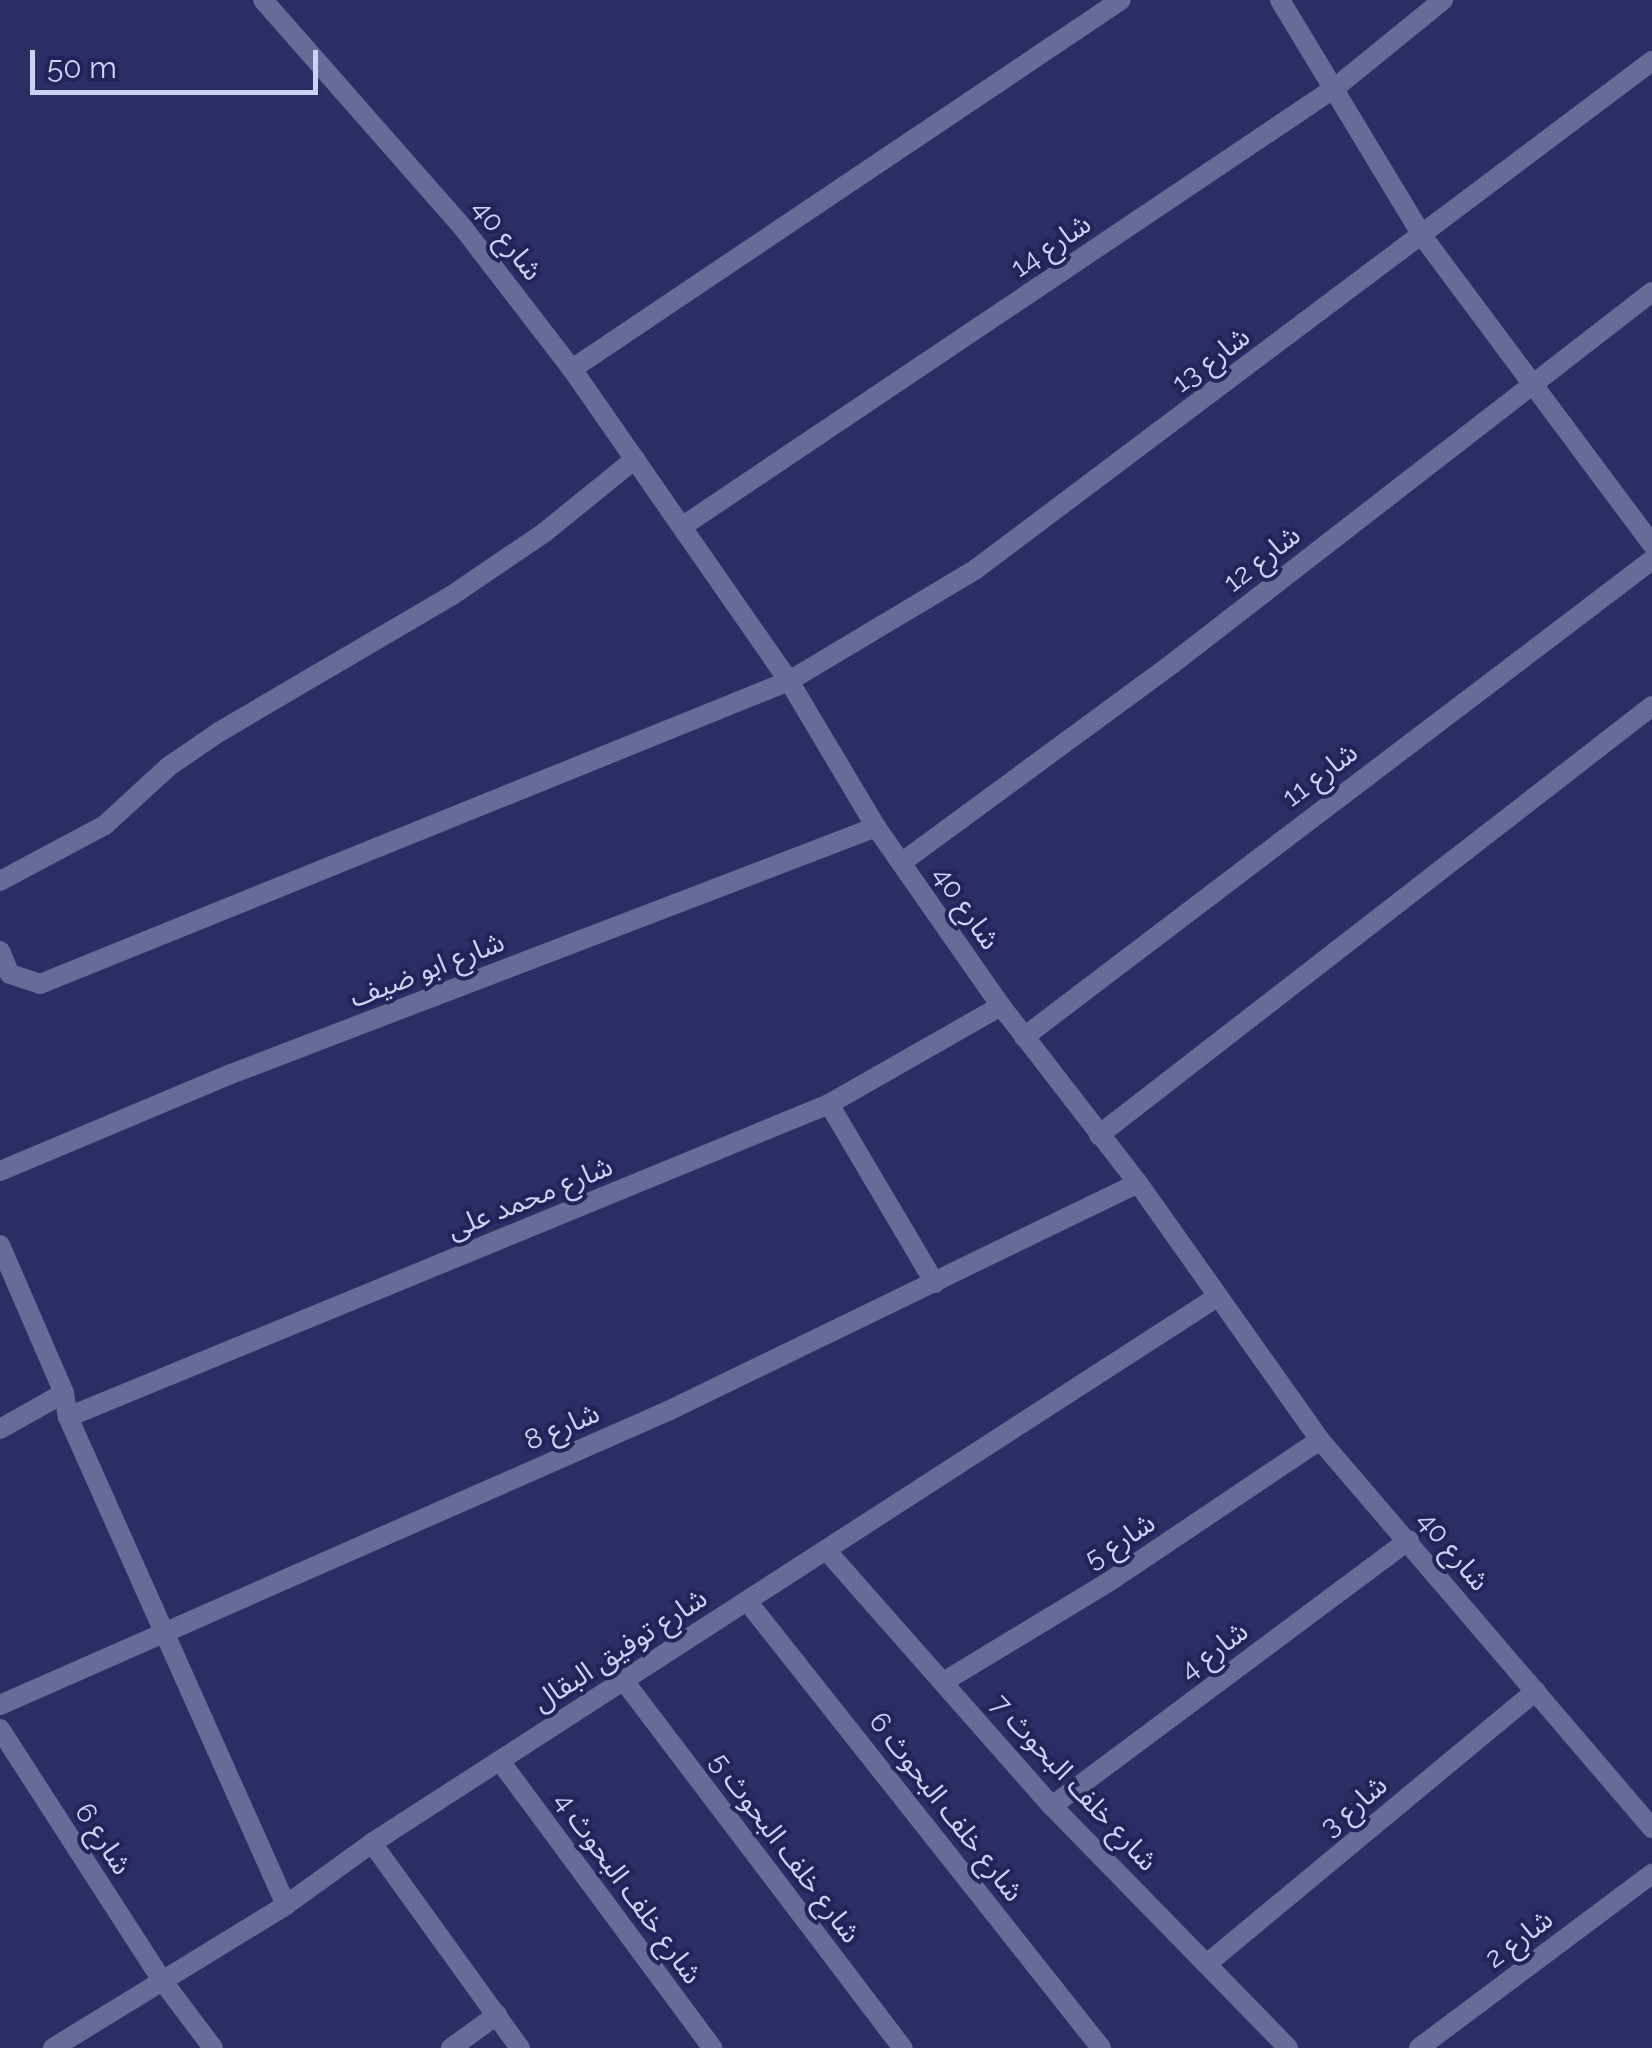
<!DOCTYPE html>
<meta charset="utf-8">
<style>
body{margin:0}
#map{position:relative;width:1652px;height:2048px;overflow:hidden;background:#2b2e64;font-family:Raleway,"Noto Sans Arabic",sans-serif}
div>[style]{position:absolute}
.minor>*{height:20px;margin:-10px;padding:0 10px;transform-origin:10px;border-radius:10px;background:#656c97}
span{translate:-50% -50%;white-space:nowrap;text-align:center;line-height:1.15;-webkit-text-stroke:8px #222459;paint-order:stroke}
.street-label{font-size:28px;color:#ccd2f4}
.scale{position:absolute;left:30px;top:50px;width:288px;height:45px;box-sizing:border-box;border:5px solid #ccd2f4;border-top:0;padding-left:12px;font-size:30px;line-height:35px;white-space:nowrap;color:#ccd2f4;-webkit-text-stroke:8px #222459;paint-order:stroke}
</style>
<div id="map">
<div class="minor">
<div style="left:263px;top:0;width:305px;rotate:48.7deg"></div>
<div style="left:464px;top:229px;width:177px;rotate:52.4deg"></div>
<div style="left:572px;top:369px;width:380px;rotate:55.2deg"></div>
<div style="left:789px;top:681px;width:170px;rotate:59.2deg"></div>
<div style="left:876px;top:827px;width:218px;rotate:55.1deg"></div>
<div style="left:1001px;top:1006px;width:224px;rotate:52.3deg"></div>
<div style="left:1138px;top:1183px;width:315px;rotate:54.7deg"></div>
<div style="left:1320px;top:1440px;width:511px;rotate:49.45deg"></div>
<div style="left:1280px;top:0;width:277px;rotate:58.9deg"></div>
<div style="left:1423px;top:237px;width:383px;rotate:53.3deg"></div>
<div style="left:572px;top:369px;width:661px;rotate:-33.91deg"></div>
<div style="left:683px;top:526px;width:787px;rotate:-33.91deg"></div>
<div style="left:1336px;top:87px;width:138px;rotate:-39.1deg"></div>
<div style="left:901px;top:863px;width:336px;rotate:-36.3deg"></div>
<div style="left:1172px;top:664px;width:607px;rotate:-37.78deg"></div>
<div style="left:0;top:881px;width:119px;rotate:-28.1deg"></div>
<div style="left:105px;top:825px;width:86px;rotate:-42.6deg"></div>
<div style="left:168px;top:767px;width:62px;rotate:-34.5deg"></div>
<div style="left:219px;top:732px;width:269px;rotate:-30.4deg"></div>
<div style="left:451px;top:596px;width:114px;rotate:-34.2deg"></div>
<div style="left:545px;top:532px;width:116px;rotate:-39deg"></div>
<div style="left:0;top:951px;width:25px;rotate:67deg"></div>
<div style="left:10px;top:974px;width:32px;rotate:18deg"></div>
<div style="left:40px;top:984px;width:808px;rotate:-22.03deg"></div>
<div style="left:789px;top:681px;width:218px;rotate:-30.9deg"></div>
<div style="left:976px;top:569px;width:846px;rotate:-36.92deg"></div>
<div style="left:1024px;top:1037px;width:789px;rotate:-37.22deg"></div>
<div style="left:829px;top:1104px;width:208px;rotate:59.4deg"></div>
<div style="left:1099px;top:1135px;width:700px;rotate:-37.8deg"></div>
<div style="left:0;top:1171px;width:251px;rotate:-22.8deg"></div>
<div style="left:231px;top:1074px;width:691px;rotate:-20.95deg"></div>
<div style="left:0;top:1245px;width:161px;rotate:66.6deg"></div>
<div style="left:64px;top:1393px;width:24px;rotate:81deg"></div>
<div style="left:68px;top:1417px;width:534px;rotate:65.93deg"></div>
<div style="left:68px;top:1417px;width:823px;rotate:-22.36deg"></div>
<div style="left:829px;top:1104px;width:198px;rotate:-29.7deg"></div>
<div style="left:0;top:1429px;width:73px;rotate:-29.4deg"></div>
<div style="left:826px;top:1550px;width:341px;rotate:48.6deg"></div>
<div style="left:1052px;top:1806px;width:338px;rotate:45.7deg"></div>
<div style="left:747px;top:1601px;width:570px;rotate:51.62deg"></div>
<div style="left:624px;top:1681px;width:461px;rotate:52.8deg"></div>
<div style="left:945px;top:1681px;width:193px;rotate:-31.2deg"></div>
<div style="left:1110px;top:1581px;width:253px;rotate:-33.9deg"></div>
<div style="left:0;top:1705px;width:730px;rotate:-23.76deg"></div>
<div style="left:668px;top:1411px;width:522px;rotate:-25.88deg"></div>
<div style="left:0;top:1729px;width:297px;rotate:57.2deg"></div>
<div style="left:161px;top:1979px;width:86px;rotate:53deg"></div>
<div style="left:500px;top:1761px;width:357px;rotate:53.5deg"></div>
<div style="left:1052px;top:1806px;width:445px;rotate:-36.7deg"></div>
<div style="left:372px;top:1843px;width:253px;rotate:54.2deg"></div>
<div style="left:1208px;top:1963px;width:426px;rotate:-39.7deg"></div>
<div style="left:53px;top:2048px;width:273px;rotate:-31.5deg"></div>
<div style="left:286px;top:1905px;width:106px;rotate:-35.8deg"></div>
<div style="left:372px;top:1843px;width:1006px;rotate:-32.87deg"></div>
<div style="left:451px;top:2048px;width:57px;rotate:-35.7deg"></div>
<div style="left:1419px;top:2048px;width:291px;rotate:-36.8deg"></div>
</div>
<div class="street-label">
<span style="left:507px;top:240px;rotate:52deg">شارع 40</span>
<span style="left:1051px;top:246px;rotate:-34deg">شارع 14</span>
<span style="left:1211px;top:360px;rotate:-37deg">شارع 13</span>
<span style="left:1262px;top:559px;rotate:-38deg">شارع 12</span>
<span style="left:1320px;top:775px;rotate:-37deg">شارع 11</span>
<span style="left:966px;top:908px;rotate:55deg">شارع 40</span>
<span style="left:427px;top:970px;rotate:-21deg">شارع ابو ضيف</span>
<span style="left:530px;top:1198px;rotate:-22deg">شارع محمد على</span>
<span style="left:562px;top:1427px;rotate:-23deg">شارع 8</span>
<span style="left:1120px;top:1541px;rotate:-33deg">شارع 5</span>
<span style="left:1453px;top:1551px;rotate:50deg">شارع 40</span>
<span style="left:620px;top:1650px;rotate:-33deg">شارع توفيق البقال</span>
<span style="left:1214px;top:1651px;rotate:-37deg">شارع 4</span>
<span style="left:1074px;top:1783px;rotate:47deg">شارع خلف البحوث 7</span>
<span style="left:1354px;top:1806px;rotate:-40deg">شارع 3</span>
<span style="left:946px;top:1807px;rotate:52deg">شارع خلف البحوث 6</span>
<span style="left:103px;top:1839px;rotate:57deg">شارع 6</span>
<span style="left:785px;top:1848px;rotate:53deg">شارع خلف البحوث 5</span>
<span style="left:628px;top:1888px;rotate:54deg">شارع خلف البحوث 4</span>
<span style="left:1519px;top:1939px;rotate:-37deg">شارع 2</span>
</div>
<div class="scale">50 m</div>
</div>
